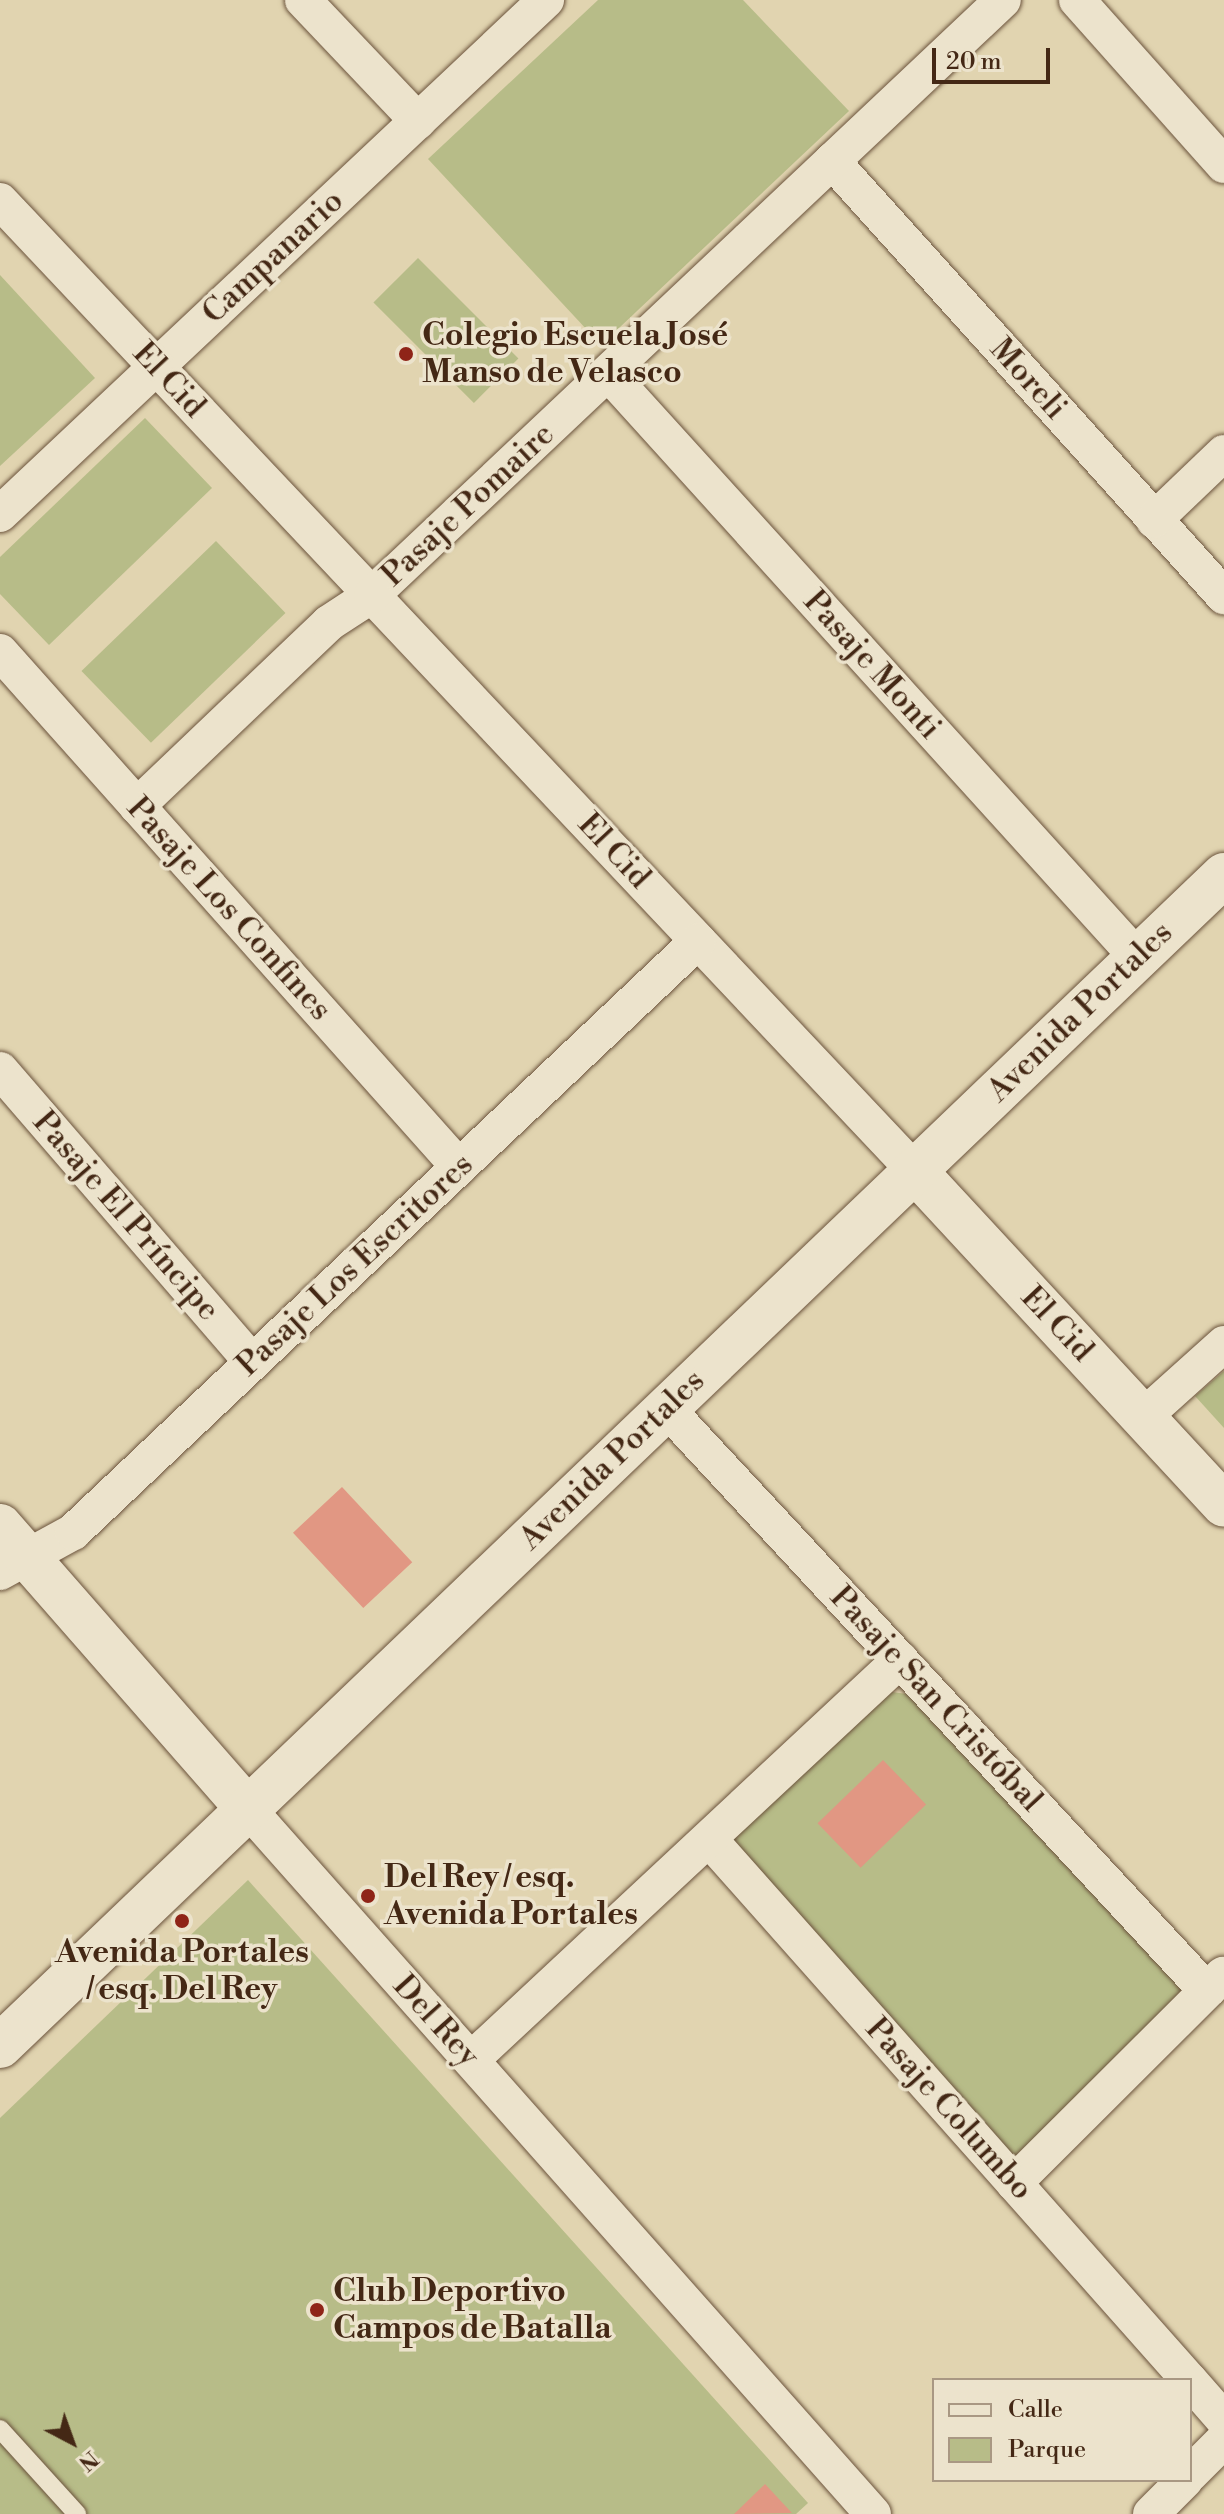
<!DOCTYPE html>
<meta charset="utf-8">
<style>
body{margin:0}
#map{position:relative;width:1224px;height:2514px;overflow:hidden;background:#e1d4b0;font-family:"Libre Bodoni",serif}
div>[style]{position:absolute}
.green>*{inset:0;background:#b7bc88;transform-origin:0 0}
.building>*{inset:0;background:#e19783;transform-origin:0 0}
.roads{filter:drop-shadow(0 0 2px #6b533c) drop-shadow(0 0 2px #6b533c)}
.lane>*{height:18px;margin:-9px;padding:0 9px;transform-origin:9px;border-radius:9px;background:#ece3cc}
.street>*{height:36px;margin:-18px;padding:0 18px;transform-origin:18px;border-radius:18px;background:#ece3cc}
.secondary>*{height:44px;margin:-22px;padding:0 22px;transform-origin:22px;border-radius:22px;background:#ece3cc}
.dots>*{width:22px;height:22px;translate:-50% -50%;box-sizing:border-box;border:4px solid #ece3cc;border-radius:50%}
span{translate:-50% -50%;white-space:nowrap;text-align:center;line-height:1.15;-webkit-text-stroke:7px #ece3cc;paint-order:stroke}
.street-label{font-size:32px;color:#442815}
.poi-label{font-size:32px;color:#442815;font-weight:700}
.left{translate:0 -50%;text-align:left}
.legend{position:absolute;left:932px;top:2378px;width:260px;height:104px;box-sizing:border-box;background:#ece3cc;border:2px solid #a99883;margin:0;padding:10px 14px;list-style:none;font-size:24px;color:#442815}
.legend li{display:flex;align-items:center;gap:16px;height:40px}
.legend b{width:40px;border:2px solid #a99883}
.north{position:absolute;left:32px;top:2402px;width:80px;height:80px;-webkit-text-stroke:6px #ece3cc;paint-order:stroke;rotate:139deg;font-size:22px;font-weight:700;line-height:32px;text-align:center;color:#442815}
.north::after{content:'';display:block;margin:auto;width:28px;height:36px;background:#442815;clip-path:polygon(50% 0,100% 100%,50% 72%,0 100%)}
.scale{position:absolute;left:932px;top:48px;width:118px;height:36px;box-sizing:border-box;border:4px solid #442815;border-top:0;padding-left:10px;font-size:24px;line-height:28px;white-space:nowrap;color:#442815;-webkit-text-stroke:6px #ece3cc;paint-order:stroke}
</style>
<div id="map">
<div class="green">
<div style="clip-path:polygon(598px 0,743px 0,849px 111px,601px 345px,428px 159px)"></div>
<div style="left:418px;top:258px;width:142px;height:63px;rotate:45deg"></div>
<div style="clip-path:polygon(0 275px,95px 378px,0 466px)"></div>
<div style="clip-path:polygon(145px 418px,212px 488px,49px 645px,0 594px,0 557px)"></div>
<div style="left:216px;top:541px;width:100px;height:187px;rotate:46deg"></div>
<div style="clip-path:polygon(1224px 1371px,1224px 1428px,1195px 1396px)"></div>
<div style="clip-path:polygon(892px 1692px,914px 1695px,1186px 1986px,1014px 2161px,736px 1855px,732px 1833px)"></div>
<div style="clip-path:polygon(248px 1880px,808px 2503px,796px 2514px,0 2514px,0 2118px)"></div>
</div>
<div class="building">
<div style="left:342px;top:1487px;width:103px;height:67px;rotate:47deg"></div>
<div style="left:883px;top:1760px;width:62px;height:91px;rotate:46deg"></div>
<div style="clip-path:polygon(765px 2484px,792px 2513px,734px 2514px)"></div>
</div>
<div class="roads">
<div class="lane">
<div style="left:0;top:2429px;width:115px;rotate:47.8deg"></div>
</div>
<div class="street">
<div style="left:303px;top:0;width:167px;rotate:46.5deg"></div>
<div style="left:1077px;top:0;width:221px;rotate:48.3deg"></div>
<div style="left:832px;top:161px;width:586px;rotate:47.98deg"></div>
<div style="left:0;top:201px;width:1332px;rotate:46.67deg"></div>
<div style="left:608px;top:373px;width:788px;rotate:47.83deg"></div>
<div style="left:0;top:514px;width:750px;rotate:-43.27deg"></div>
<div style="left:1154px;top:520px;width:97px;rotate:-43.7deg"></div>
<div style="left:0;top:652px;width:690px;rotate:48.29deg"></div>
<div style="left:137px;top:806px;width:265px;rotate:-43.6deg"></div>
<div style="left:329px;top:623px;width:51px;rotate:-33.1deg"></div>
<div style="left:372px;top:595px;width:867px;rotate:-43.32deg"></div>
<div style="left:0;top:1070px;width:386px;rotate:49.2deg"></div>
<div style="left:666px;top:1408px;width:795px;rotate:47.14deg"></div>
<div style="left:1143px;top:1417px;width:109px;rotate:-42deg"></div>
<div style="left:0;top:1572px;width:83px;rotate:-28.7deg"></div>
<div style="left:73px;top:1532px;width:860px;rotate:-43.4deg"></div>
<div style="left:248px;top:1809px;width:942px;rotate:48.44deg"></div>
<div style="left:709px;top:1839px;width:723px;rotate:48.42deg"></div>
<div style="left:471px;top:2060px;width:587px;rotate:-43deg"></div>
<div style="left:1014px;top:2183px;width:295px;rotate:-44.9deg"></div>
<div style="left:1190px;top:2381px;width:52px;rotate:48.9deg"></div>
<div style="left:1190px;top:2474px;width:48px;rotate:-45deg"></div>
<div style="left:1151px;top:2514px;width:48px;rotate:-45deg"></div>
</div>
<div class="secondary">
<div style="left:914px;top:1170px;width:456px;rotate:47.2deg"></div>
<div style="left:0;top:1526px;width:376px;rotate:48.8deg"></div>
<div style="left:0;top:2046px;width:1694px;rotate:-43.73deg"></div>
</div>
</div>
<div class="dots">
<div style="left:406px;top:354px;background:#8f2418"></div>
<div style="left:368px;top:1896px;background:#8f2418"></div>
<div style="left:182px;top:1921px;background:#8f2418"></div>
<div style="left:317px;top:2310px;background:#8f2418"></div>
</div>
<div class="street-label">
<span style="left:273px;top:257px;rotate:-43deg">Campanario</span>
<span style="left:1028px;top:379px;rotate:48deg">Moreli</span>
<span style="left:169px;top:380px;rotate:47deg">El Cid</span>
<span style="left:468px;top:505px;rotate:-43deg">Pasaje Pomaire</span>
<span style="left:872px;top:665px;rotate:48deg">Pasaje Monti</span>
<span style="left:614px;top:851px;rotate:47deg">El Cid</span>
<span style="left:229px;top:909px;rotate:48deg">Pasaje Los Confines</span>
<span style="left:1080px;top:1012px;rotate:-44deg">Avenida Portales</span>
<span style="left:126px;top:1216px;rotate:49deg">Pasaje El Príncipe</span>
<span style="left:355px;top:1265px;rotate:-43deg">Pasaje Los Escritores</span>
<span style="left:1057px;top:1324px;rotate:47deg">El Cid</span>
<span style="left:612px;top:1460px;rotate:-44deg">Avenida Portales</span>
<span style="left:936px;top:1699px;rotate:47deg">Pasaje San Cristóbal</span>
<span style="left:436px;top:2021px;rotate:48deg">Del Rey</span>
<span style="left:949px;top:2109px;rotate:48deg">Pasaje Columbo</span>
</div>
<div class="poi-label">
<span class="left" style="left:422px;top:354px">Colegio Escuela José<br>Manso de Velasco</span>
<span class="left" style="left:384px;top:1896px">Del Rey / esq.<br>Avenida Portales</span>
<span style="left:182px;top:1971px">Avenida Portales<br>/ esq. Del Rey</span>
<span class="left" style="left:333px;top:2310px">Club Deportivo<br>Campos de Batalla</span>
</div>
<ul class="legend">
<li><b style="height:10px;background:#ece3cc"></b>Calle</li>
<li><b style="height:22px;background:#b7bc88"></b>Parque</li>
</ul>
<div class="north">N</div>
<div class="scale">20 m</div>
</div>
